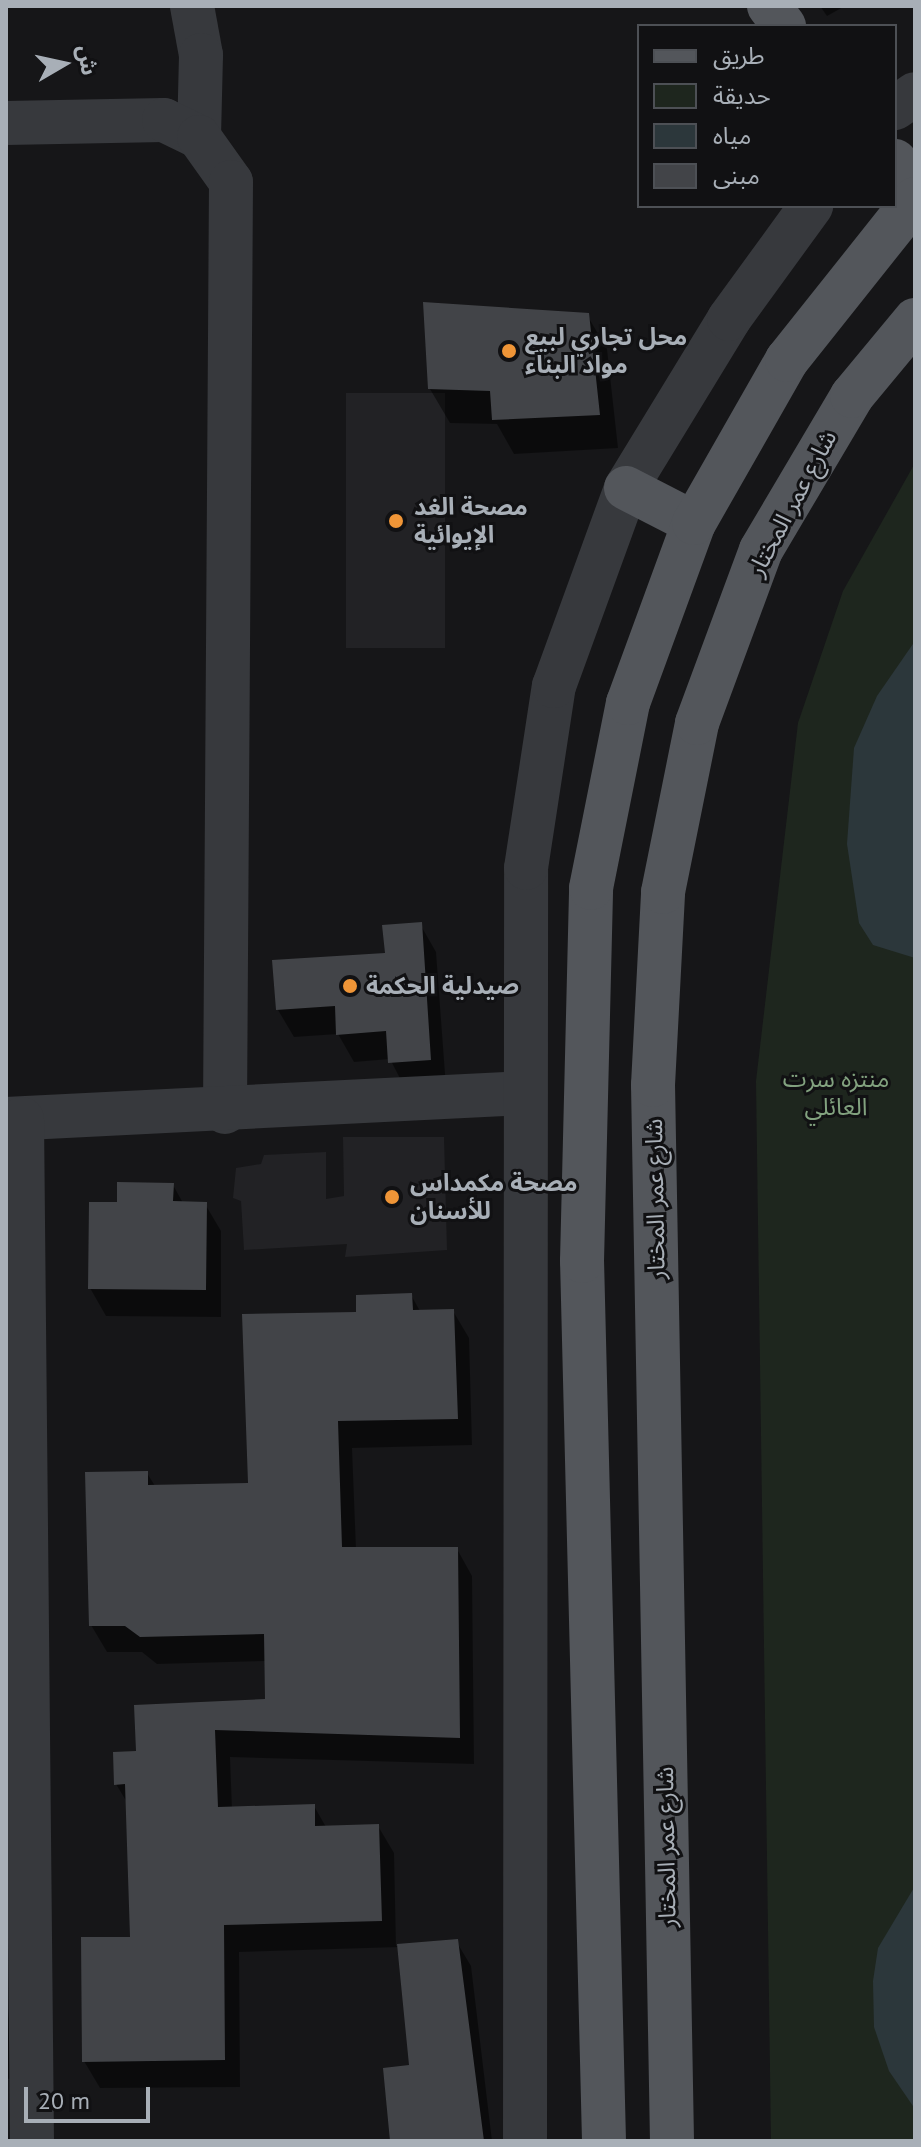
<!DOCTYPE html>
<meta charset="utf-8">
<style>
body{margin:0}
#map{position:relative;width:921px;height:2147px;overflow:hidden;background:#161618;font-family:"PT Sans","Noto Sans Arabic",sans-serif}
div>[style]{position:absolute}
.built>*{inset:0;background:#222225;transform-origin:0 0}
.green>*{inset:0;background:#1e261e}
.water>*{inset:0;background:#2c373b}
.shadow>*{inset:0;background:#0007}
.building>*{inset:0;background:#424448}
.minor>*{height:44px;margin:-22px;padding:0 22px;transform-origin:22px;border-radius:22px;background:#37393d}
.major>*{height:44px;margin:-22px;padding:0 22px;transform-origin:22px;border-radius:22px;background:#53565b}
.dots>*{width:22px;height:22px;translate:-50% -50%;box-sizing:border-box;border:4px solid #111113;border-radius:50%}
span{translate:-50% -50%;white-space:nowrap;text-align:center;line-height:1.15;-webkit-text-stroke:6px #111113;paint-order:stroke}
.poi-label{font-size:24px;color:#a8afb7;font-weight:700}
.left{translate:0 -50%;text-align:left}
.street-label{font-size:24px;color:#a8afb7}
.park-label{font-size:24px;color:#82a27f}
.frame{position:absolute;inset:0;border:8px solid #a8afb7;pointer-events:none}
.legend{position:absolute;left:637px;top:24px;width:260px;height:184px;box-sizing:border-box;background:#111113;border:2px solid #4d5055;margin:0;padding:10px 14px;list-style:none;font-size:24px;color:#a8afb7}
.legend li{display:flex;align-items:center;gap:16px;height:40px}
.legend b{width:40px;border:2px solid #4d5055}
.north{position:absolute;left:24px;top:24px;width:80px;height:80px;-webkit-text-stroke:6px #111113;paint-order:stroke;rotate:81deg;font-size:22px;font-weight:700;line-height:32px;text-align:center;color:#a8afb7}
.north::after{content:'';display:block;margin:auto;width:28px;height:36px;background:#a8afb7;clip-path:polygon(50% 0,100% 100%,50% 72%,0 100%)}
.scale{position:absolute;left:24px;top:2087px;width:126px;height:36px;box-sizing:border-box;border:4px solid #a8afb7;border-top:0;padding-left:10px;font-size:24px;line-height:28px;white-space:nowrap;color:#a8afb7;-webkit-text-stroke:6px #111113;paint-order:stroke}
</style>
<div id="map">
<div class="built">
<div style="left:445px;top:393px;width:255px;height:99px;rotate:90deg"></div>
<div style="clip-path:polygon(343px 1137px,444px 1137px,447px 1250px,345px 1257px,347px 1244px,244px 1250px,241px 1201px,233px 1198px,236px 1168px,261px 1164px,264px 1155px,326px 1152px,326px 1199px,344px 1196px)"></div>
</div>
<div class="green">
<div style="clip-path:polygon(915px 463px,915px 2141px,771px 2141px,756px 1081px,798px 723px,843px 591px)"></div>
</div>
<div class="water">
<div style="clip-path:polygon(915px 641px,915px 958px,873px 945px,859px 923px,847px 844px,854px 748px,877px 696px)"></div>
<div style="clip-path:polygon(915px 1886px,915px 2109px,889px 2071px,874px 2027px,873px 1981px,878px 1948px)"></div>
</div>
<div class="shadow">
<div style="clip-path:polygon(820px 6px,845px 6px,827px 16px)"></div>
<div style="clip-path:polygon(587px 315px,607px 349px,618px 448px,514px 454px,497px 424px,450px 423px,430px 389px)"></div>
<div style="clip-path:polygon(420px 924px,436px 952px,446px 1087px,406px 1090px,390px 1059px,354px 1062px,338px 1034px,294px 1037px,278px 1010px,387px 955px)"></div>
<div style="clip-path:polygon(173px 1185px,183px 1203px,205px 1204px,221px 1231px,221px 1317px,106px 1316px,90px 1288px,119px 1204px)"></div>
<div style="clip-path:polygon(411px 1295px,420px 1311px,453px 1311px,469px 1338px,472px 1445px,352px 1448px,356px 1549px,457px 1549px,472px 1576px,474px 1764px,230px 1757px,232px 1809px,314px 1806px,326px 1827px,378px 1826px,394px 1853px,396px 1946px,456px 1941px,471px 1966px,492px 2141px,392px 2141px,411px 2067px,400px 1947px,239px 1952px,240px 2087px,100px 2088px,84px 2061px,132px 1939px,128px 1804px,116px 1784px,138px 1753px,267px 1701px,266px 1661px,157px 1664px,142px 1652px,107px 1652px,91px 1625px,147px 1473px,155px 1486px,250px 1485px,358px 1314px)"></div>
<div style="clip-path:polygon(6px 1992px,16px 2078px,6px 2079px)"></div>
</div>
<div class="building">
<div style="clip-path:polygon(423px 302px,589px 313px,600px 415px,492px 420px,490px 391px,428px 389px)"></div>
<div style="clip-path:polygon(422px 922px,431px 1060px,388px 1063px,386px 1031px,336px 1035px,335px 1006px,276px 1010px,272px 960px,385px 953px,382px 925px)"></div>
<div style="clip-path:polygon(117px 1182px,174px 1183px,173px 1201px,207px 1202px,206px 1290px,88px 1289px,89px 1202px,117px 1202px)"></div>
<div style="clip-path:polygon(412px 1293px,413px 1310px,454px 1309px,458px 1419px,338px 1421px,342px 1547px,458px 1547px,460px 1738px,215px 1730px,218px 1807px,315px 1804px,315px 1826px,379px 1824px,382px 1921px,224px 1925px,225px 2060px,82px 2062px,81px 1937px,130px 1937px,125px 1784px,114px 1785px,113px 1752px,136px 1751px,134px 1705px,265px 1699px,264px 1634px,140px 1637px,125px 1626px,89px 1626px,85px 1472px,148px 1471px,148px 1485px,248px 1483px,242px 1314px,356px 1312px,356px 1295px)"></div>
<div style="clip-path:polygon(458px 1939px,484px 2141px,390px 2141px,383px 2068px,409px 2065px,397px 1944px)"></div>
</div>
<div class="minor">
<div style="left:192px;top:6px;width:50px;rotate:79.6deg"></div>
<div style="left:201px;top:55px;width:82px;rotate:91.4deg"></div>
<div style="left:895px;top:108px;width:24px;rotate:-35deg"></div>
<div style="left:6px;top:123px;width:158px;rotate:-1.1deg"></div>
<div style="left:164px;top:120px;width:39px;rotate:26deg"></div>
<div style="left:199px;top:137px;width:55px;rotate:54.6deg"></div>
<div style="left:231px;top:182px;width:930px;rotate:90.37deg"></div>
<div style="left:6px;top:1119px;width:520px;rotate:-2.87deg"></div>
<div style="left:22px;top:1119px;width:1022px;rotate:89.44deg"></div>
<div style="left:525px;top:2141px;width:1273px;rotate:-89.95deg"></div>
<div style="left:526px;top:868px;width:184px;rotate:-81.3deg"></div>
<div style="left:554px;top:686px;width:211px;rotate:-70deg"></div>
<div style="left:626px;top:488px;width:198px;rotate:-58.6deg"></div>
<div style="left:729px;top:319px;width:140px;rotate:-54deg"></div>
</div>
<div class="major">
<div style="left:769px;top:6px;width:25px;rotate:53deg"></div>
<div style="left:895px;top:161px;width:31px;rotate:50deg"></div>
<div style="left:626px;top:488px;width:76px;rotate:27.2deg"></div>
<div style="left:604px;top:2141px;width:880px;rotate:-91.43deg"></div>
<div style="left:582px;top:1261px;width:373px;rotate:-88.6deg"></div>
<div style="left:591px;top:888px;width:189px;rotate:-78.7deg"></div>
<div style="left:628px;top:703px;width:192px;rotate:-69.9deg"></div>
<div style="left:694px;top:523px;width:188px;rotate:-60.3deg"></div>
<div style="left:787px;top:360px;width:206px;rotate:-51.5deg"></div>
<div style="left:672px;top:2141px;width:1056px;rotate:-91.03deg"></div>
<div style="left:653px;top:1085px;width:193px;rotate:-87deg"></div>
<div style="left:663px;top:892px;width:172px;rotate:-78.6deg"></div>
<div style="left:697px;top:723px;width:184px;rotate:-69.7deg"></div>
<div style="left:761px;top:550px;width:179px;rotate:-59.4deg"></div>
<div style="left:852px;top:396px;width:99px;rotate:-50.3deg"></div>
</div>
<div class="dots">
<div style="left:509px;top:351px;background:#ef9537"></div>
<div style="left:396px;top:521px;background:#ef9537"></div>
<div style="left:350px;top:986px;background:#ef9537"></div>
<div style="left:392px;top:1197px;background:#ef9537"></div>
</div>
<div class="poi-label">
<span class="left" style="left:525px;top:351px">محل تجاري لبيع<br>مواد البناء</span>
<span class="left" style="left:414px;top:521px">مصحة الغد<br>الإيوائية</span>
<span class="left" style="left:366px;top:986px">صيدلية الحكمة</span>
<span class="left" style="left:410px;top:1197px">مصحة مكمداس<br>للأسنان</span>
</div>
<div class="street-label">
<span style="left:792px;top:503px;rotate:-62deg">شارع عمر المختار</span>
<span style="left:655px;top:1199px;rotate:-91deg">شارع عمر المختار</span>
<span style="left:666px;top:1847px;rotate:-91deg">شارع عمر المختار</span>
</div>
<div class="park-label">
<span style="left:836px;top:1093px">منتزه سرت<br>العائلي</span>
</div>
<div class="frame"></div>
<ul class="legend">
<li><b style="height:10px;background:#53565b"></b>طريق</li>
<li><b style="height:22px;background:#1e261e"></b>حديقة</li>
<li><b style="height:22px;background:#2c373b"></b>مياه</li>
<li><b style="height:22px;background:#424448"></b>مبنى</li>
</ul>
<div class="north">ش</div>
<div class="scale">20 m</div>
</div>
